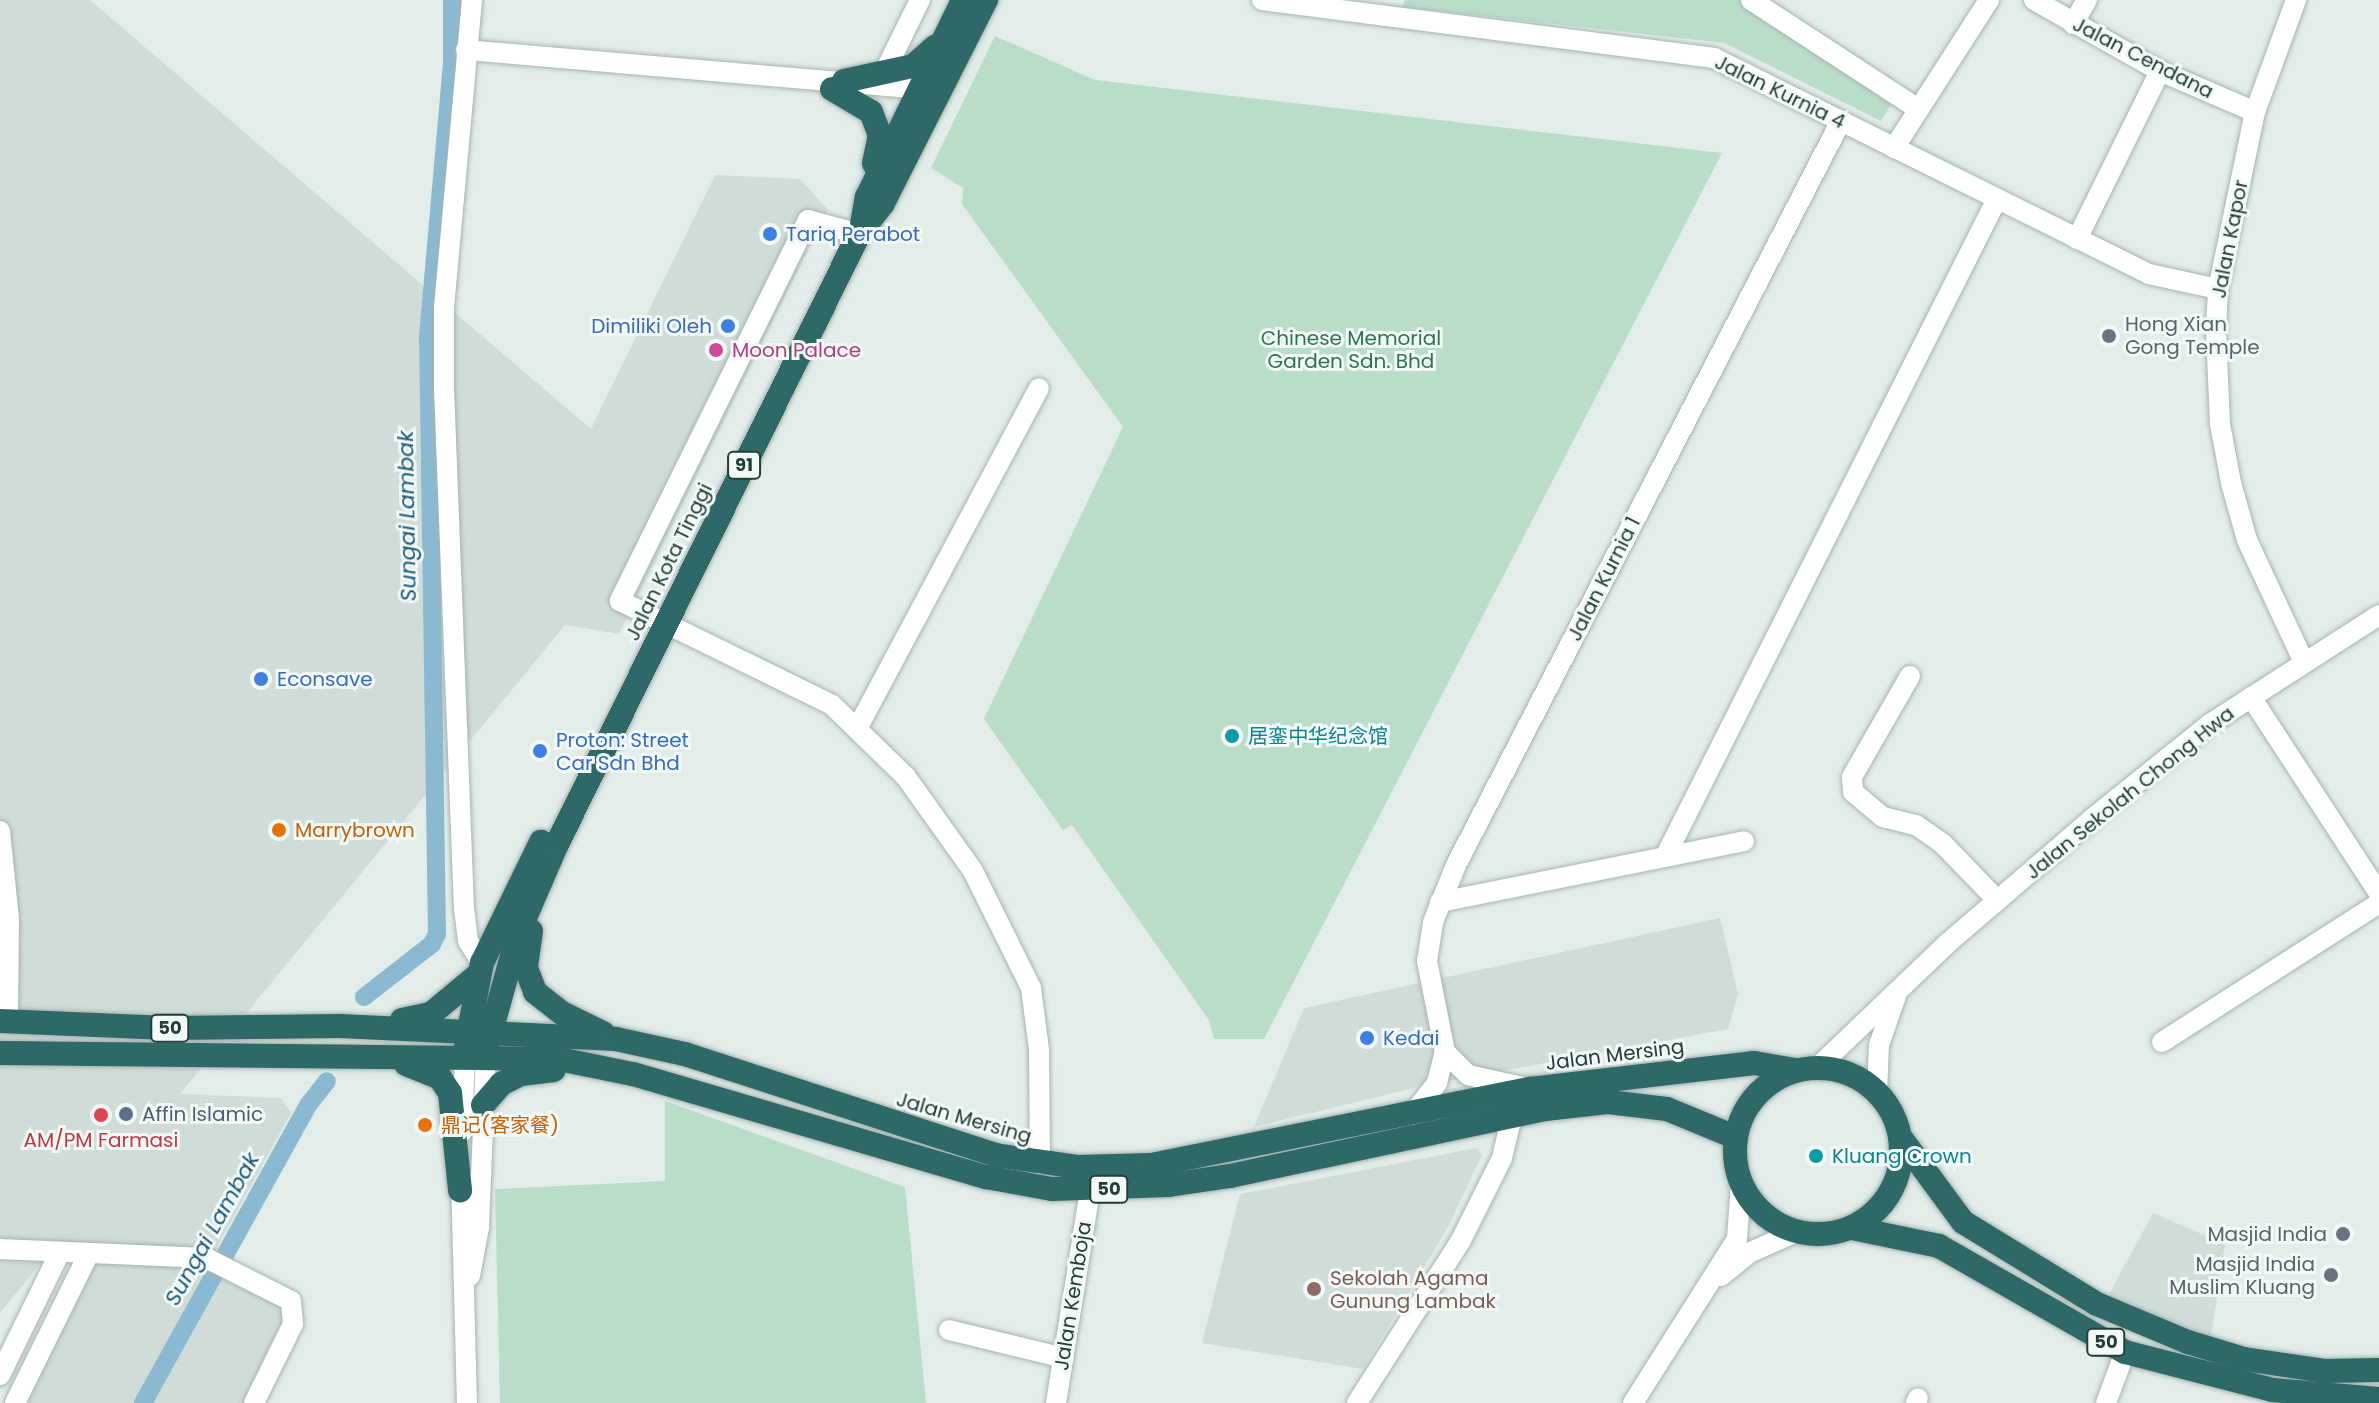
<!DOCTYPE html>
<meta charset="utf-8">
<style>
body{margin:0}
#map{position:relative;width:2379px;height:1403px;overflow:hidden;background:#e2ece9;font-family:Poppins,"Noto Sans SC",sans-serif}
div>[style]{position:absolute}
.built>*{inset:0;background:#d0dcd8}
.green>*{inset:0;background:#baddca}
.canal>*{height:18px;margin:-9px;padding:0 9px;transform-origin:9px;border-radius:9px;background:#8ab9d1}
.roads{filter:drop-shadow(0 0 2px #a5b4b1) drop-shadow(0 0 2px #a5b4b1)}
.minor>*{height:20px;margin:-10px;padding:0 10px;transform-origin:10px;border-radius:10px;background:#fff}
.highway>*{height:24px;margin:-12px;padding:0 12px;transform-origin:12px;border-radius:12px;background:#2e6967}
.highway>.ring{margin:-12px;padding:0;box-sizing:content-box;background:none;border:24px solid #2e6967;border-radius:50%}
.dots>*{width:22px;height:22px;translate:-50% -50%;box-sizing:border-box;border:4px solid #f2f8f6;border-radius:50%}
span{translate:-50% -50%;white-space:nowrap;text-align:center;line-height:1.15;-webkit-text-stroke:6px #f2f8f6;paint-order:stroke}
.shield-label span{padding:2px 6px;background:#f2f8f6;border:2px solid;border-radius:6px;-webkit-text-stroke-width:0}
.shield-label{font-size:18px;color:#223d3a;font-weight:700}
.street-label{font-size:20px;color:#223d3a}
.shop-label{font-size:20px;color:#366cbe}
.left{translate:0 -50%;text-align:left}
.right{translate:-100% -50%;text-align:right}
.worship-label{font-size:20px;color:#5b616d}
.park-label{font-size:20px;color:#2c7454}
.hotel-label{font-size:20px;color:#b23c85}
.culture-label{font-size:20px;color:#0d838f}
.food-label{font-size:20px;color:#c56008}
.service-label{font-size:20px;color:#4e5e75}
.health-label{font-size:20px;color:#be3a42}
.education-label{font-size:20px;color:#785e54}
.water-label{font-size:22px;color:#1c5979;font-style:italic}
</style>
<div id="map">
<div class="built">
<div style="clip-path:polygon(0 0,90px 0,591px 429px,715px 175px,800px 179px,828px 210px,619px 634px,565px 625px,180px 1094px,281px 1098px,291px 1113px,214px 1253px,295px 1295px,260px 1403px,8px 1403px,79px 1259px,46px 1257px,0 1313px)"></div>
<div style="clip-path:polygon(1720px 918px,1738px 994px,1728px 1029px,1427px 1085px,1254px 1127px,1304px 1008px)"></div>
<div style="clip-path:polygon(1477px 1148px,1482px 1155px,1448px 1227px,1363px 1369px,1202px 1343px,1240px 1194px)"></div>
<div style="clip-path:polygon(2153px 1213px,2225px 1244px,2211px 1337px,2107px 1298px)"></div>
</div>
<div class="green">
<div style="clip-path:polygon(1405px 0,1739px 0,1893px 101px,1881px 121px,1724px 43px,1402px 7px)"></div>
<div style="clip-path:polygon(995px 36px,1095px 80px,1722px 153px,1264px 1039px,1214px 1039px,1209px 1020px,1072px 825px,1063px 830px,984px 719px,1123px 427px,962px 204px,963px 188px,931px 168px)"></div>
<div style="clip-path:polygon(665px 1101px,905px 1187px,926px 1403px,500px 1403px,495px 1189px,665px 1181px)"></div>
</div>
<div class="canal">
<div style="left:364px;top:997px;width:86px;rotate:-37.9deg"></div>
<div style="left:432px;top:944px;width:11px;rotate:-63deg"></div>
<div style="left:437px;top:934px;width:597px;rotate:-90.86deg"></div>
<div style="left:428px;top:337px;width:275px;rotate:-85deg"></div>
<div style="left:452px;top:63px;width:63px;rotate:-90deg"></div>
<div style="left:143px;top:1403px;width:342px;rotate:-61deg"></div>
<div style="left:309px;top:1104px;width:29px;rotate:-52deg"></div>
</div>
<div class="roads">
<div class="minor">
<div style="left:472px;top:0;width:307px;rotate:95.2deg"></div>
<div style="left:444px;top:306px;width:82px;rotate:90deg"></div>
<div style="left:444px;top:388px;width:520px;rotate:87.8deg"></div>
<div style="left:464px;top:908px;width:33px;rotate:83deg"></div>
<div style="left:468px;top:941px;width:26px;rotate:58deg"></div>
<div style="left:1262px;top:0;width:456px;rotate:7.3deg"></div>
<div style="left:1714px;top:58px;width:486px;rotate:26.4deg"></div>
<div style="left:2149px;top:274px;width:71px;rotate:12.3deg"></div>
<div style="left:1751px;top:0;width:199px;rotate:33.1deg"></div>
<div style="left:2034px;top:0;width:145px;rotate:29.4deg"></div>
<div style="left:2160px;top:71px;width:103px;rotate:23.3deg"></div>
<div style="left:2296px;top:0;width:119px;rotate:110.1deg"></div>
<div style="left:2255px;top:112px;width:181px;rotate:101.8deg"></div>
<div style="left:2218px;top:289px;width:43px;rotate:92.7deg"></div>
<div style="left:2216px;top:332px;width:92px;rotate:87.5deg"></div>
<div style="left:2220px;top:424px;width:60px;rotate:79.4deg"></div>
<div style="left:2231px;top:483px;width:59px;rotate:74.3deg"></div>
<div style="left:2247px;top:540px;width:135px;rotate:65deg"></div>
<div style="left:2073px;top:24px;width:28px;rotate:-60deg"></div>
<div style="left:466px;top:50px;width:468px;rotate:4.9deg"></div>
<div style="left:885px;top:71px;width:79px;rotate:-63.8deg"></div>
<div style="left:1894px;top:148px;width:176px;rotate:-57.3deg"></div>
<div style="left:859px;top:234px;width:53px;rotate:-164.6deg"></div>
<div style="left:808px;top:220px;width:425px;rotate:116.3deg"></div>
<div style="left:620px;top:601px;width:236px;rotate:26.1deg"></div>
<div style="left:832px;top:705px;width:103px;rotate:44.2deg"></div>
<div style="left:906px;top:777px;width:115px;rotate:54.5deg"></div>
<div style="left:973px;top:871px;width:131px;rotate:63.6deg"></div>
<div style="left:1031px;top:988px;width:63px;rotate:82.6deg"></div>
<div style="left:1039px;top:1050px;width:114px;rotate:89.5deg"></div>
<div style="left:2077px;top:239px;width:187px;rotate:-63.7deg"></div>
<div style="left:1910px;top:676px;width:116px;rotate:119.9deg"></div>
<div style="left:1852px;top:777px;width:15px;rotate:86deg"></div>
<div style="left:1853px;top:792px;width:39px;rotate:40deg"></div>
<div style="left:1883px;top:817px;width:34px;rotate:14deg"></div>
<div style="left:1916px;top:825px;width:33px;rotate:35deg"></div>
<div style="left:1943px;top:844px;width:78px;rotate:46deg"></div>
<div style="left:2251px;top:697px;width:234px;rotate:56.9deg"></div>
<div style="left:858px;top:727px;width:384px;rotate:-61.9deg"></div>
<div style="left:0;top:831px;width:88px;rotate:84.2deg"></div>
<div style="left:9px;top:919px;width:103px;rotate:90.6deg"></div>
<div style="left:1665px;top:857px;width:737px;rotate:-63.23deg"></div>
<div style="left:1440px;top:902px;width:310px;rotate:-11.3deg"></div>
<div style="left:2162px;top:1042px;width:258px;rotate:-32.6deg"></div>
<div style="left:1817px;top:1068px;width:182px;rotate:-43.7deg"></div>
<div style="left:1949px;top:942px;width:190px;rotate:-40.7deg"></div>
<div style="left:2093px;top:818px;width:150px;rotate:-38.8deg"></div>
<div style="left:2210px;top:724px;width:201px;rotate:-32.8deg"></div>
<div style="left:1527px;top:1088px;width:60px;rotate:-167.6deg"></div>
<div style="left:1468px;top:1075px;width:33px;rotate:-135deg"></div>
<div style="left:1445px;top:1052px;width:93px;rotate:-101.2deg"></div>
<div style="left:1427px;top:961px;width:39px;rotate:-81deg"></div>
<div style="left:1433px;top:922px;width:61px;rotate:-68deg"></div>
<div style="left:1456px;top:865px;width:838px;rotate:-62.64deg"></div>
<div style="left:1877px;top:1092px;width:47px;rotate:-87.6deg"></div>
<div style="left:1879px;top:1045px;width:52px;rotate:-70.9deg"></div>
<div style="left:1412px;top:1115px;width:41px;rotate:-52deg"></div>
<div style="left:1437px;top:1083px;width:32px;rotate:-76deg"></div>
<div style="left:462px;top:1132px;width:76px;rotate:-87.7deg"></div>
<div style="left:461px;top:1176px;width:227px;rotate:88.5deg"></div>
<div style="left:0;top:1249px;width:206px;rotate:2.5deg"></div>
<div style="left:206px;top:1258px;width:95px;rotate:26.8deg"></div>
<div style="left:291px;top:1301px;width:23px;rotate:85deg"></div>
<div style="left:293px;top:1324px;width:88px;rotate:116.3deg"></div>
<div style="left:470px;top:1276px;width:50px;rotate:-79.6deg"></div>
<div style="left:479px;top:1227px;width:171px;rotate:-87.7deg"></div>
<div style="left:1721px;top:1276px;width:38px;rotate:-39deg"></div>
<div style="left:1751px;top:1252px;width:49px;rotate:-24deg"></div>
<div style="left:949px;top:1330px;width:118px;rotate:13.7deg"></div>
<div style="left:0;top:1375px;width:137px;rotate:-64deg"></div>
<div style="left:15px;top:1403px;width:167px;rotate:-63.7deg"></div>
<div style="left:1056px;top:1403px;width:216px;rotate:-80.9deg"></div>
<div style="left:1357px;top:1403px;width:191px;rotate:-57.4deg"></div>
<div style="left:1460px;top:1242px;width:94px;rotate:-63.4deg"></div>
<div style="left:1502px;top:1158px;width:43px;rotate:-76.6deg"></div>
<div style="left:1633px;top:1403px;width:194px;rotate:-57.6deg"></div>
<div style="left:1737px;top:1239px;width:56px;rotate:-85.9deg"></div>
<div style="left:1916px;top:1403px;width:5px;rotate:-68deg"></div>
<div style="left:2106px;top:1403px;width:54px;rotate:-69.6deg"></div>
</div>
<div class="highway">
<div style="left:844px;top:81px;width:71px;rotate:-12.3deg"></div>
<div style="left:913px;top:66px;width:30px;rotate:-41deg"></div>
<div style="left:832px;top:89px;width:45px;rotate:30.5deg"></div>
<div style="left:871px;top:112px;width:25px;rotate:69deg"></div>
<div style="left:880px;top:135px;width:29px;rotate:102deg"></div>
<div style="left:862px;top:224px;width:27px;rotate:-80deg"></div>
<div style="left:867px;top:197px;width:219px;rotate:-64deg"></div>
<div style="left:531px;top:931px;width:37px;rotate:98deg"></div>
<div style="left:526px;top:968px;width:26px;rotate:69deg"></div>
<div style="left:535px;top:992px;width:34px;rotate:38deg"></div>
<div style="left:562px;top:1013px;width:46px;rotate:26deg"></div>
<div style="left:402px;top:1020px;width:30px;rotate:-12deg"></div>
<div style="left:431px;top:1014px;width:62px;rotate:-39.8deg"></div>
<div style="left:0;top:1021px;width:168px;rotate:2.4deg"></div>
<div style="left:168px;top:1028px;width:172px;rotate:-0.7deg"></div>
<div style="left:340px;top:1026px;width:276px;rotate:2.7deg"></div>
<div style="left:616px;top:1039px;width:71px;rotate:12.3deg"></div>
<div style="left:685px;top:1054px;width:326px;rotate:18deg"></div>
<div style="left:995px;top:1155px;width:83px;rotate:8.3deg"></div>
<div style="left:1077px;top:1167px;width:75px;rotate:-1.5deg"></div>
<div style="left:1152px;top:1165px;width:386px;rotate:-11.4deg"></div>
<div style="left:1530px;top:1089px;width:226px;rotate:-6.6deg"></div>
<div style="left:1754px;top:1063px;width:42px;rotate:9.7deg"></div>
<div style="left:466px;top:1046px;width:85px;rotate:-79.1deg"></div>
<div style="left:482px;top:963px;width:135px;rotate:-64deg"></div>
<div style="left:487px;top:1046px;width:116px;rotate:-74.5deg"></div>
<div style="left:518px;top:934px;width:98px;rotate:-66.6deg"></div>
<div style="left:557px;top:844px;width:681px;rotate:-63.66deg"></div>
<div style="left:859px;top:234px;width:39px;rotate:-52deg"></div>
<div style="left:883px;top:203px;width:228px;rotate:-63.1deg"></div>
<div style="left:0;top:1053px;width:559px;rotate:0.61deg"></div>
<div style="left:559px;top:1059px;width:76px;rotate:11.5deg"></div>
<div style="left:633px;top:1074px;width:368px;rotate:16.3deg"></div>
<div style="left:986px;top:1177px;width:67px;rotate:10.3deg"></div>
<div style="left:1052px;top:1189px;width:117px;rotate:-2deg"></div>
<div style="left:1169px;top:1185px;width:62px;rotate:-8.4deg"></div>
<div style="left:1230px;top:1176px;width:322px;rotate:-12deg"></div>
<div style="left:1545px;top:1109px;width:63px;rotate:-6.3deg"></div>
<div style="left:1608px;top:1102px;width:59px;rotate:6.8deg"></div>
<div style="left:1667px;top:1109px;width:74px;rotate:22.4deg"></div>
<div style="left:406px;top:1064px;width:37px;rotate:22deg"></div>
<div style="left:440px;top:1078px;width:18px;rotate:56deg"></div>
<div style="left:450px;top:1093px;width:98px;rotate:84.1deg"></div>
<div class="ring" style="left:1735px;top:1068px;width:142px;height:142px"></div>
<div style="left:483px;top:1105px;width:28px;rotate:-49deg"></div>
<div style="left:501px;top:1084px;width:22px;rotate:-27deg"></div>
<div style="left:521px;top:1074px;width:33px;rotate:-7deg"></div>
<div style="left:1901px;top:1138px;width:104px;rotate:53.6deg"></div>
<div style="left:1963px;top:1222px;width:157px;rotate:31.5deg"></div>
<div style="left:2097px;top:1304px;width:99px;rotate:22.7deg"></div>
<div style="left:2188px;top:1342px;width:59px;rotate:16.9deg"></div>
<div style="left:2244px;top:1359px;width:81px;rotate:8.5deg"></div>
<div style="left:2324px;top:1371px;width:55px;rotate:-1deg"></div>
<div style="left:1852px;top:1228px;width:89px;rotate:11.7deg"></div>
<div style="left:1939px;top:1246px;width:214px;rotate:29.7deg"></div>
<div style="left:2125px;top:1352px;width:153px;rotate:14.4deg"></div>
<div style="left:2273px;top:1390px;width:106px;rotate:4.9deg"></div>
</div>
</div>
<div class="dots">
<div style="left:770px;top:234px;background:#3f7fe0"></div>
<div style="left:728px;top:326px;background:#3f7fe0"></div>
<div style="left:2109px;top:336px;background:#6b7280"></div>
<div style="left:716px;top:350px;background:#d1479c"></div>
<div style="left:261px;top:679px;background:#3f7fe0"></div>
<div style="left:1232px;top:736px;background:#0f9aa8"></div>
<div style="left:540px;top:751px;background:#3f7fe0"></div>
<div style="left:279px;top:830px;background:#e8710a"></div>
<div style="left:1367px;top:1038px;background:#3f7fe0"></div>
<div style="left:126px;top:1114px;background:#5c6f8a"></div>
<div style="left:101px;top:1115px;background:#e0444e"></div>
<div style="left:425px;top:1125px;background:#e8710a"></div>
<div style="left:1816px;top:1156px;background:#0f9aa8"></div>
<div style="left:2343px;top:1234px;background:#6b7280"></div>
<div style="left:2331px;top:1275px;background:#6b7280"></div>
<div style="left:1314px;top:1289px;background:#8d6e63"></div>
</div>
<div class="shield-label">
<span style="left:744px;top:465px">91</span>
<span style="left:170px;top:1028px">50</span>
<span style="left:1109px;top:1189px">50</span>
<span style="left:2106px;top:1342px">50</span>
</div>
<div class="street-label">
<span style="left:2143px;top:58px;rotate:27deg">Jalan Cendana</span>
<span style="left:1780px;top:92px;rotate:26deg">Jalan Kurnia 4</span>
<span style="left:2230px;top:239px;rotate:-79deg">Jalan Kapor</span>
<span style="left:669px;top:562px;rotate:-64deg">Jalan Kota Tinggi</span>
<span style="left:1604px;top:579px;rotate:-63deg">Jalan Kurnia 1</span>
<span style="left:2130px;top:793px;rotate:-39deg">Jalan Sekolah Chong Hwa</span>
<span style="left:1615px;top:1055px;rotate:-7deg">Jalan Mersing</span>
<span style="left:964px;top:1118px;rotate:16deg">Jalan Mersing</span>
<span style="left:1073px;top:1296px;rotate:-81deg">Jalan Kemboja</span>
</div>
<div class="shop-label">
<span class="left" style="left:786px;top:234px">Tariq Perabot</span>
<span class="right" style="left:712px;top:326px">Dimiliki Oleh</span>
<span class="left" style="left:277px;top:679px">Econsave</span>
<span class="left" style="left:556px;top:752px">Proton: Street<br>Car Sdn Bhd</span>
<span class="left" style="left:1383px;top:1038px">Kedai</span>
</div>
<div class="worship-label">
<span class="left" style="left:2125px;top:336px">Hong Xian<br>Gong Temple</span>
<span class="right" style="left:2327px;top:1234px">Masjid India</span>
<span class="right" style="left:2315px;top:1276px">Masjid India<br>Muslim Kluang</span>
</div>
<div class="park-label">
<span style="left:1351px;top:350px">Chinese Memorial<br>Garden Sdn. Bhd</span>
</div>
<div class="hotel-label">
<span class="left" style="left:732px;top:350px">Moon Palace</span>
</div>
<div class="culture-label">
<span class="left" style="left:1248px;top:736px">居銮中华纪念馆</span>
<span class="left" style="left:1832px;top:1156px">Kluang Crown</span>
</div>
<div class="food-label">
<span class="left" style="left:295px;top:830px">Marrybrown</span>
<span class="left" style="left:441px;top:1125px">鼎记(客家餐)</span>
</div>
<div class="service-label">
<span class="left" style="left:142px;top:1114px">Affin Islamic</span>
</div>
<div class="health-label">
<span style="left:101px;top:1140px">AM/PM Farmasi</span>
</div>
<div class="education-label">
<span class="left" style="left:1330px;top:1290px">Sekolah Agama<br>Gunung Lambak</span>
</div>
<div class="water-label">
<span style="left:407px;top:516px;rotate:-91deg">Sungai Lambak</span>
<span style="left:212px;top:1229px;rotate:-61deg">Sungai Lambak</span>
</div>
</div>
